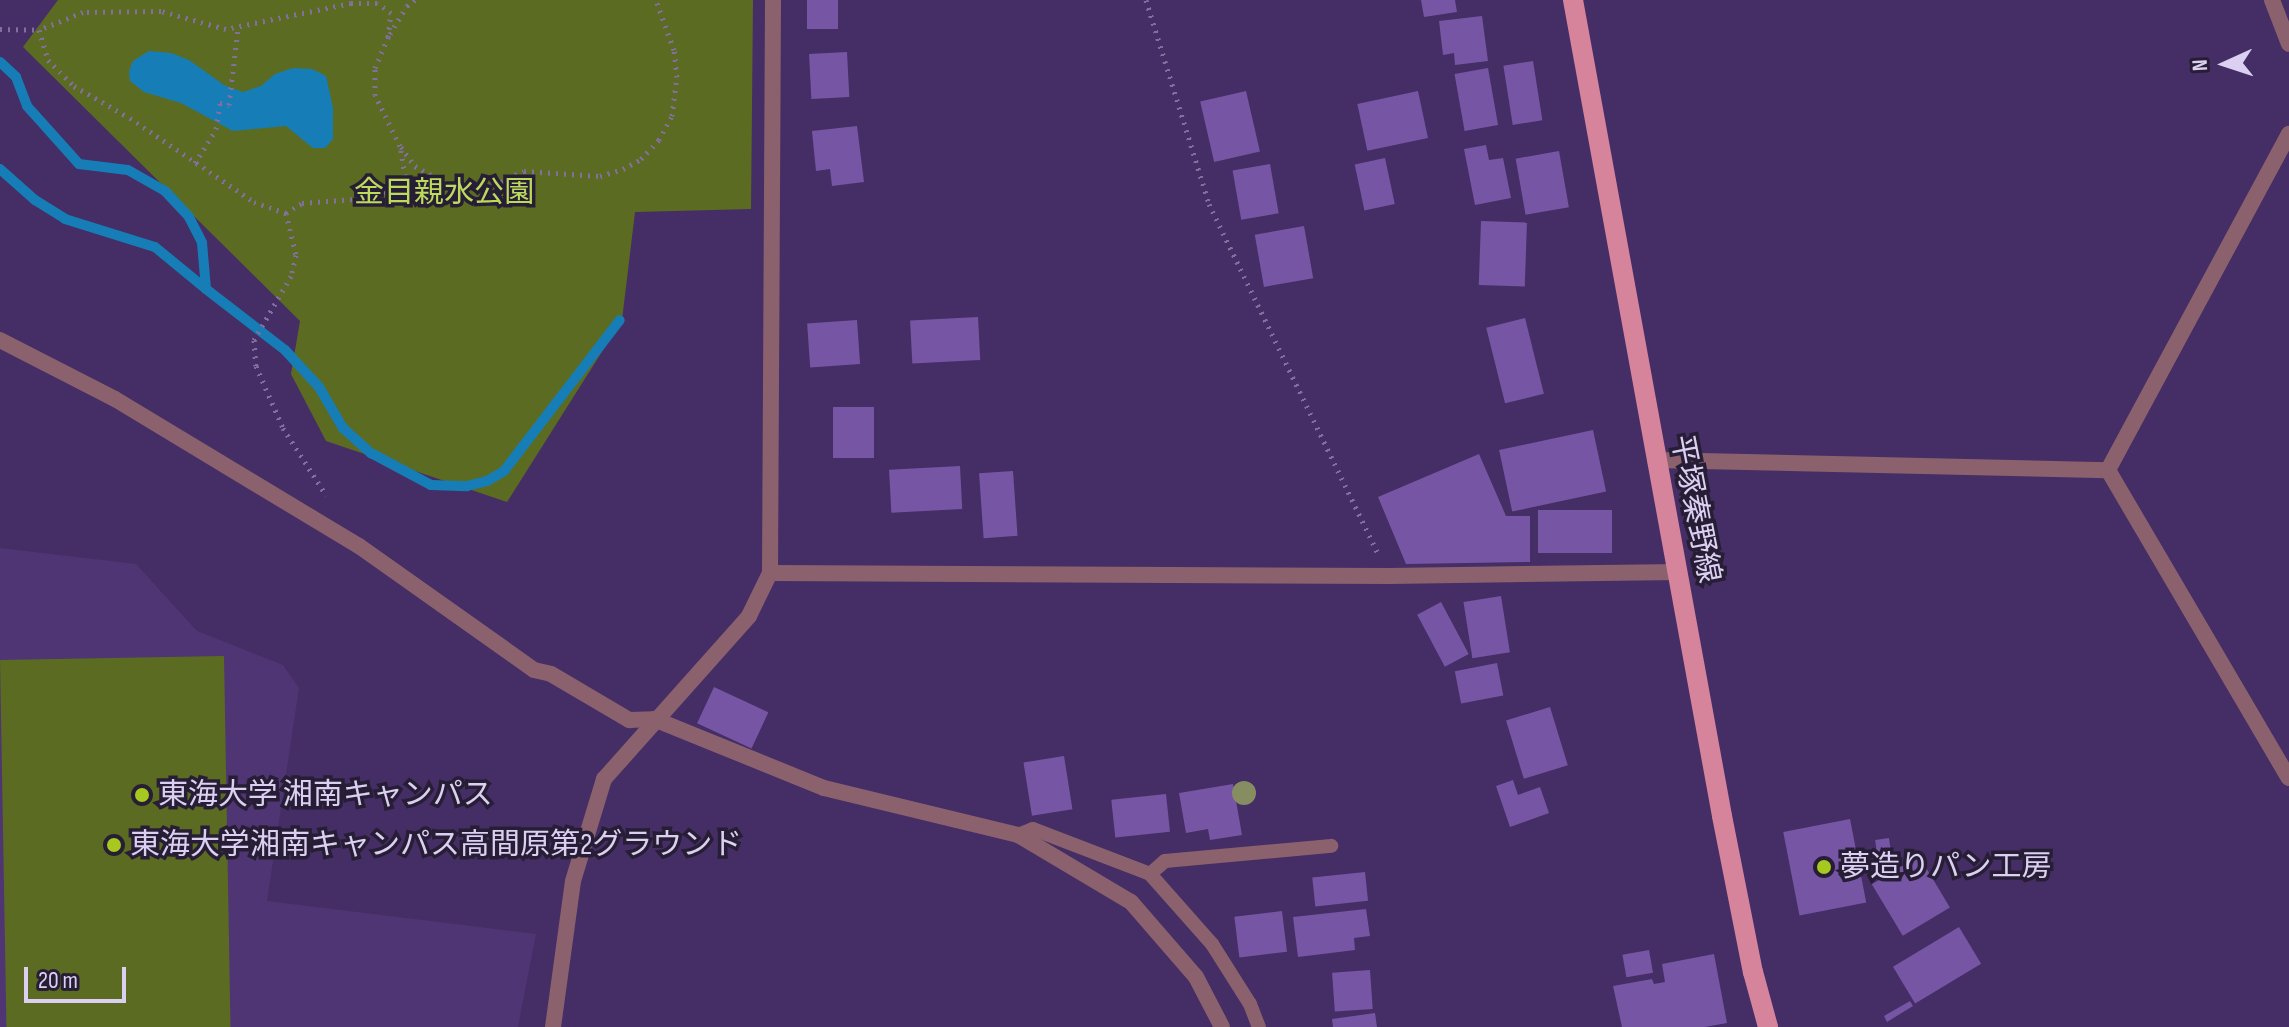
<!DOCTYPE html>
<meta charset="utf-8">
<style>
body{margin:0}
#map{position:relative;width:2289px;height:1027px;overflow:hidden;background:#452e65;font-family:"Sofia Sans Condensed","Noto Sans JP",sans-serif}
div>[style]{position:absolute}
.built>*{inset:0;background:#4f3573}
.green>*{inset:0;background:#5b6c22;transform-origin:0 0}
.water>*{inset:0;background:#177db7}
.stream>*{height:10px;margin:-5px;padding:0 5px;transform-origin:5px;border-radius:5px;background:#177db7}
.building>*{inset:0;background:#7655a5;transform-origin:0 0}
.path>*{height:5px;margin-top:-2.5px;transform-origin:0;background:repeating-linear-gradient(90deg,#826f9d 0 2px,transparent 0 8px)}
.lane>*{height:14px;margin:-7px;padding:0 7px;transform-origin:7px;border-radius:7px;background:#8b616d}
.street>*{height:16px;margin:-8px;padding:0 8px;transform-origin:8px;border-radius:8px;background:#8b616d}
.primary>*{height:20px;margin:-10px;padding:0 10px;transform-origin:10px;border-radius:10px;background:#d6839c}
.trees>*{width:24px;height:24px;margin:-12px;border-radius:50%;background:#868d61}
.dots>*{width:22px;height:22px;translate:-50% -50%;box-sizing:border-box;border:4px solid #271e36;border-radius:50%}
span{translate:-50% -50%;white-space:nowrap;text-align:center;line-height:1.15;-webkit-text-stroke:7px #271e36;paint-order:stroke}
.park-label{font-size:30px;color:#bcda5d}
.street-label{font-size:30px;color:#dbd0f1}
.poi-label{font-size:30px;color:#dbd0f1}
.left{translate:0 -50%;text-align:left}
.north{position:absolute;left:2185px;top:24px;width:80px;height:80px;-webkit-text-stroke:6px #271e36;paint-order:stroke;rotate:267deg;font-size:22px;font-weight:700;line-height:32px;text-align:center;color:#dbd0f1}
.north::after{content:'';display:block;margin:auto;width:28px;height:36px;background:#dbd0f1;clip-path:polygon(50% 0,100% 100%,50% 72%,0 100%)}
.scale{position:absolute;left:24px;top:967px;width:102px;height:36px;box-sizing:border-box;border:4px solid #dbd0f1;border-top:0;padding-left:10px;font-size:24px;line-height:28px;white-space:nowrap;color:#dbd0f1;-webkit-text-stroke:6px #271e36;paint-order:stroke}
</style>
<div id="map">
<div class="built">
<div style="clip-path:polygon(0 548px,136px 564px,197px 631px,283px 665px,299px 688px,267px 901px,536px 934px,518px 1027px,0 1027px)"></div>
</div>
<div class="green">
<div style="clip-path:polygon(58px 0,753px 0,751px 209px,635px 212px,622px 320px,507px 502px,326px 441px,291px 374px,300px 321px,23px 47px)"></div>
<div style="left:224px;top:656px;width:371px;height:224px;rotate:89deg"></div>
</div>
<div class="water">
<div style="clip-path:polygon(149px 51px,171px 53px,189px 60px,224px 85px,243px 92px,261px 86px,275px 74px,293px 68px,312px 69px,326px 76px,333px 108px,333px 139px,325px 148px,313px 148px,286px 126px,233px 131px,181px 103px,144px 92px,130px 81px,129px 71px,133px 61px)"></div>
</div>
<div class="stream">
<div style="left:0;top:62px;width:22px;rotate:43deg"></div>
<div style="left:16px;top:77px;width:31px;rotate:69deg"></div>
<div style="left:27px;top:106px;width:78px;rotate:48.1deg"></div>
<div style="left:79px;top:164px;width:49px;rotate:7deg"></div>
<div style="left:128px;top:170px;width:43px;rotate:29.6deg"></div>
<div style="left:165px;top:191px;width:35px;rotate:47deg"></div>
<div style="left:189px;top:217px;width:29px;rotate:63deg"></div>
<div style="left:202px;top:243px;width:46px;rotate:85deg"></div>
<div style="left:206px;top:289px;width:100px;rotate:37.7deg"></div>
<div style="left:285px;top:350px;width:50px;rotate:47.4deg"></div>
<div style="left:319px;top:387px;width:48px;rotate:59.7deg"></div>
<div style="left:343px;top:428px;width:38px;rotate:42deg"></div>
<div style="left:371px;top:453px;width:68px;rotate:28.1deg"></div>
<div style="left:431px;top:485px;width:36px;rotate:2deg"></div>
<div style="left:467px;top:486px;width:21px;rotate:-14deg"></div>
<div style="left:487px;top:481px;width:20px;rotate:-30deg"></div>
<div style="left:504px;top:471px;width:190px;rotate:-52.5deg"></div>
<div style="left:0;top:169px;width:47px;rotate:41.5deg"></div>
<div style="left:35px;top:200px;width:36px;rotate:32deg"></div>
<div style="left:65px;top:219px;width:94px;rotate:17.3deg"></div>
<div style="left:155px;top:247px;width:66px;rotate:39.5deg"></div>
</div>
<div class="building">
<div style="left:807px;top:0;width:31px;height:29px"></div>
<div style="clip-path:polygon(1421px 0,1455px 0,1457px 12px,1424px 17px)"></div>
<div style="clip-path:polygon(1482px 16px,1488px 61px,1455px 65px,1454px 53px,1443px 55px,1439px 21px)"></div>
<div style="left:847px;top:52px;width:45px;height:38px;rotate:87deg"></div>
<div style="left:1533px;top:61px;width:60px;height:30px;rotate:81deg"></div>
<div style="left:1488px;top:68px;width:58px;height:34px;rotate:80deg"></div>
<div style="left:1246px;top:91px;width:62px;height:47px;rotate:77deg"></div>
<div style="left:1418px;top:91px;width:48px;height:62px;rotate:78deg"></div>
<div style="clip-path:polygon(857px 126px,864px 182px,832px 186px,830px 169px,816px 171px,812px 131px)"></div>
<div style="clip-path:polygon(1486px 145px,1489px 160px,1503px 158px,1511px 198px,1475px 205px,1464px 149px)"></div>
<div style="left:1559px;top:151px;width:57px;height:44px;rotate:80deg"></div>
<div style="left:1385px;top:158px;width:47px;height:31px;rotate:78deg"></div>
<div style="left:1270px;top:164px;width:50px;height:38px;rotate:80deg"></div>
<div style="left:1481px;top:221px;width:46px;height:64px;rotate:2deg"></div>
<div style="left:1304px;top:226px;width:53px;height:50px;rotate:80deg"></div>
<div style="left:978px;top:317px;width:43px;height:68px;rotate:87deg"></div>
<div style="left:1525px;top:318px;width:78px;height:40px;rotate:76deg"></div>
<div style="left:857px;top:320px;width:44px;height:50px;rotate:86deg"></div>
<div style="left:833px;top:407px;width:41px;height:51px"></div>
<div style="left:1593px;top:430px;width:63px;height:96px;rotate:78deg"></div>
<div style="clip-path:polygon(1479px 454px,1506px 516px,1530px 516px,1530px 562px,1406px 564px,1378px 497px)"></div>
<div style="left:960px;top:466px;width:43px;height:71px;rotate:87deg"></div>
<div style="left:1013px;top:471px;width:65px;height:34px;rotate:86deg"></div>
<div style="left:1538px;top:510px;width:74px;height:43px"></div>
<div style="left:1501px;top:596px;width:57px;height:38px;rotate:81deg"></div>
<div style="left:1441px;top:602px;width:59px;height:27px;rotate:62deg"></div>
<div style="left:1497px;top:663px;width:33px;height:43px;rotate:79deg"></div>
<div style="left:714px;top:687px;width:60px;height:40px;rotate:25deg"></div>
<div style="left:1550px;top:707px;width:61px;height:46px;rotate:73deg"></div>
<div style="left:1064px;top:756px;width:54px;height:41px;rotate:81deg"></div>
<div style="clip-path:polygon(1513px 780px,1518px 795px,1540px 787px,1549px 813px,1510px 827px,1496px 786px)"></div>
<div style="clip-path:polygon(1233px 784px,1242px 835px,1210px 840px,1208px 829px,1186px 833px,1179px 793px)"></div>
<div style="left:1166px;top:794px;width:38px;height:55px;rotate:84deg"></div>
<div style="left:1850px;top:819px;width:85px;height:68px;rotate:79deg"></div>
<div style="left:1889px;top:838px;width:28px;height:14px;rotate:82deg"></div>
<div style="left:1919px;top:856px;width:60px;height:55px;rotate:59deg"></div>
<div style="left:1365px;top:872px;width:29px;height:53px;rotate:84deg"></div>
<div style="clip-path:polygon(1366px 909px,1370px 936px,1354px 938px,1355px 950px,1298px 957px,1293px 917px)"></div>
<div style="left:1282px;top:911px;width:41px;height:48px;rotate:83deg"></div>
<div style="left:1959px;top:927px;width:43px;height:77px;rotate:59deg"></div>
<div style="left:1649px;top:950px;width:23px;height:27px;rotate:80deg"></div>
<div style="clip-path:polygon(1714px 954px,1727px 1023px,1705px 1027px,1622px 1027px,1613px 986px,1652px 979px,1654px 984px,1665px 982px,1662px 964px)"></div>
<div style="left:1370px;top:970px;width:39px;height:38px;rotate:86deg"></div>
<div style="clip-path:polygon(1910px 1001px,1913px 1006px,1887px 1022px,1884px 1016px)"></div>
<div style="clip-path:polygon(1375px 1013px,1377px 1027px,1333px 1027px,1332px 1019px)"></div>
</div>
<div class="path">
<div style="left:1146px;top:0;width:214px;rotate:72.8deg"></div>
<div style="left:1209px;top:204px;width:388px;rotate:64.2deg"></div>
<div style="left:0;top:29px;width:39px;rotate:1deg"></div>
<div style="left:390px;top:34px;width:33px;rotate:-59deg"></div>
<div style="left:407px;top:6px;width:10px;rotate:-37deg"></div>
<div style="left:401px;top:147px;width:24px;rotate:54deg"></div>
<div style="left:415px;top:166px;width:36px;rotate:30deg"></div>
<div style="left:446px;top:184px;width:31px;rotate:4deg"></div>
<div style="left:477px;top:186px;width:24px;rotate:-9deg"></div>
<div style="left:501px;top:182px;width:25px;rotate:-26deg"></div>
<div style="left:524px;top:171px;width:76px;rotate:3.8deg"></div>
<div style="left:600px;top:176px;width:24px;rotate:-17deg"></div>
<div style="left:623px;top:169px;width:21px;rotate:-29deg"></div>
<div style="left:641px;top:159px;width:26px;rotate:-47deg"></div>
<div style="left:659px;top:140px;width:27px;rotate:-62deg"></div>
<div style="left:672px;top:116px;width:39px;rotate:-83deg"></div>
<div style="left:677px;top:77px;width:27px;rotate:-96deg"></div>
<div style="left:674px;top:50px;width:53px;rotate:-109.8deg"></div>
<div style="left:195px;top:163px;width:40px;rotate:-58deg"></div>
<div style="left:216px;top:129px;width:26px;rotate:-81deg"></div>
<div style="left:220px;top:103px;width:9px;rotate:13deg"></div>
<div style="left:229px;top:105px;width:78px;rotate:-83.3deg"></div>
<div style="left:286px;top:213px;width:19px;rotate:-32deg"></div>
<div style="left:302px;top:203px;width:66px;rotate:-4.3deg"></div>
<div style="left:368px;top:198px;width:30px;rotate:-21deg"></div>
<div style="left:396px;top:187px;width:14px;rotate:-51deg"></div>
<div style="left:405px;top:176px;width:30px;rotate:-99deg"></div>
<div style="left:400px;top:146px;width:57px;rotate:-116.1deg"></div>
<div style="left:375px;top:95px;width:27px;rotate:-90deg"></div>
<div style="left:375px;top:68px;width:34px;rotate:-67deg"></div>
<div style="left:388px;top:37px;width:24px;rotate:-83deg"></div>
<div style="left:391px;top:13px;width:17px;rotate:-144deg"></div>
<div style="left:377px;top:3px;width:26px;rotate:180deg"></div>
<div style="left:351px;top:3px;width:128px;rotate:168.3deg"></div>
<div style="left:226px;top:29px;width:67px;rotate:-164.5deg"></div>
<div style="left:161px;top:11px;width:78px;rotate:179.3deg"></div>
<div style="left:83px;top:12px;width:48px;rotate:157.8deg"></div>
<div style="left:39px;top:30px;width:31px;rotate:73deg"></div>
<div style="left:48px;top:60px;width:37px;rotate:45deg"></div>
<div style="left:74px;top:86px;width:64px;rotate:29.7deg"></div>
<div style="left:130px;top:118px;width:150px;rotate:34.1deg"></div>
<div style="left:254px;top:202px;width:34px;rotate:19deg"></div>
<div style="left:286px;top:213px;width:43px;rotate:76.6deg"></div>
<div style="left:296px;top:255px;width:22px;rotate:103deg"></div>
<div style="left:291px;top:276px;width:74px;rotate:120deg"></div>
<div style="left:254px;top:340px;width:26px;rotate:86deg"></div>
<div style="left:256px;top:366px;width:68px;rotate:66.5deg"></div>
<div style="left:283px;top:428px;width:80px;rotate:57.3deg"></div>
</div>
<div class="lane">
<div style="left:1018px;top:835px;width:16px;rotate:-22deg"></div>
<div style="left:1033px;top:829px;width:125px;rotate:21deg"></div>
<div style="left:1150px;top:874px;width:94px;rotate:48.5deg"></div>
<div style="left:1212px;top:944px;width:71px;rotate:57.7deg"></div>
<div style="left:1250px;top:1004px;width:25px;rotate:69deg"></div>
<div style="left:1150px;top:874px;width:20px;rotate:-41deg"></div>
<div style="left:1165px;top:861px;width:167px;rotate:-5.2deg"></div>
</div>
<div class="street">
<div style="left:2272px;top:0;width:47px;rotate:68.9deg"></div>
<div style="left:0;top:340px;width:129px;rotate:27.2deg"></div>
<div style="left:115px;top:399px;width:285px;rotate:31.1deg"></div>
<div style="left:359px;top:546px;width:214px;rotate:35.3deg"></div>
<div style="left:534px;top:670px;width:17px;rotate:13deg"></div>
<div style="left:551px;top:674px;width:91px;rotate:30.5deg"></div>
<div style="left:629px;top:720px;width:25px;rotate:-2deg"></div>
<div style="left:654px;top:719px;width:183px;rotate:22.1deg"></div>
<div style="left:824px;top:788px;width:200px;rotate:13.6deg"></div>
<div style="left:1018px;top:835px;width:131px;rotate:30.7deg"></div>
<div style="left:1131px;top:902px;width:99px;rotate:49.1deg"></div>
<div style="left:1196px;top:977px;width:56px;rotate:62.5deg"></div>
<div style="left:1655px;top:460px;width:453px;rotate:1.3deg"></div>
<div style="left:2108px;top:470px;width:382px;rotate:-61.7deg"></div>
<div style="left:2108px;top:470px;width:357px;rotate:59.6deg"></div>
<div style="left:770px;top:573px;width:619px;rotate:0.28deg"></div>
<div style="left:1389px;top:576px;width:289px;rotate:-0.8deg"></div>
<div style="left:553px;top:1027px;width:147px;rotate:-82.2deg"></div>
<div style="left:573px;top:881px;width:107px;rotate:-73.1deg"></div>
<div style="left:604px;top:779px;width:218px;rotate:-48.3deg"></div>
<div style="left:749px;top:616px;width:48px;rotate:-64deg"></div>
<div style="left:770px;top:573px;width:573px;rotate:-89.7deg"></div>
</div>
<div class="primary">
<div style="left:1573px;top:0;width:829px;rotate:79.65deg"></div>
<div style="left:1722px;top:816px;width:159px;rotate:78.8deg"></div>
<div style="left:1753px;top:972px;width:57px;rotate:74.7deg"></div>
</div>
<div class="trees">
<div style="left:1244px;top:793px"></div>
</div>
<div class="dots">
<div style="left:142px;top:795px;background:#a7c81f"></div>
<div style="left:114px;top:845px;background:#a7c81f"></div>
<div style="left:1824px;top:867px;background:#a7c81f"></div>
</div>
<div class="park-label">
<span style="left:444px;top:193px">金目親水公園</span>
</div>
<div class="street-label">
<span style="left:1695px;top:509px;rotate:79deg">平塚秦野線</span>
</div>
<div class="poi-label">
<span class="left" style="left:158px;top:795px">東海大学 湘南キャンパス</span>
<span class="left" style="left:130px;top:845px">東海大学湘南キャンパス高間原第2グラウンド</span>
<span class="left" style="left:1840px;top:867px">夢造りパン工房</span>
</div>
<div class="north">N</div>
<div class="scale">20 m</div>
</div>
